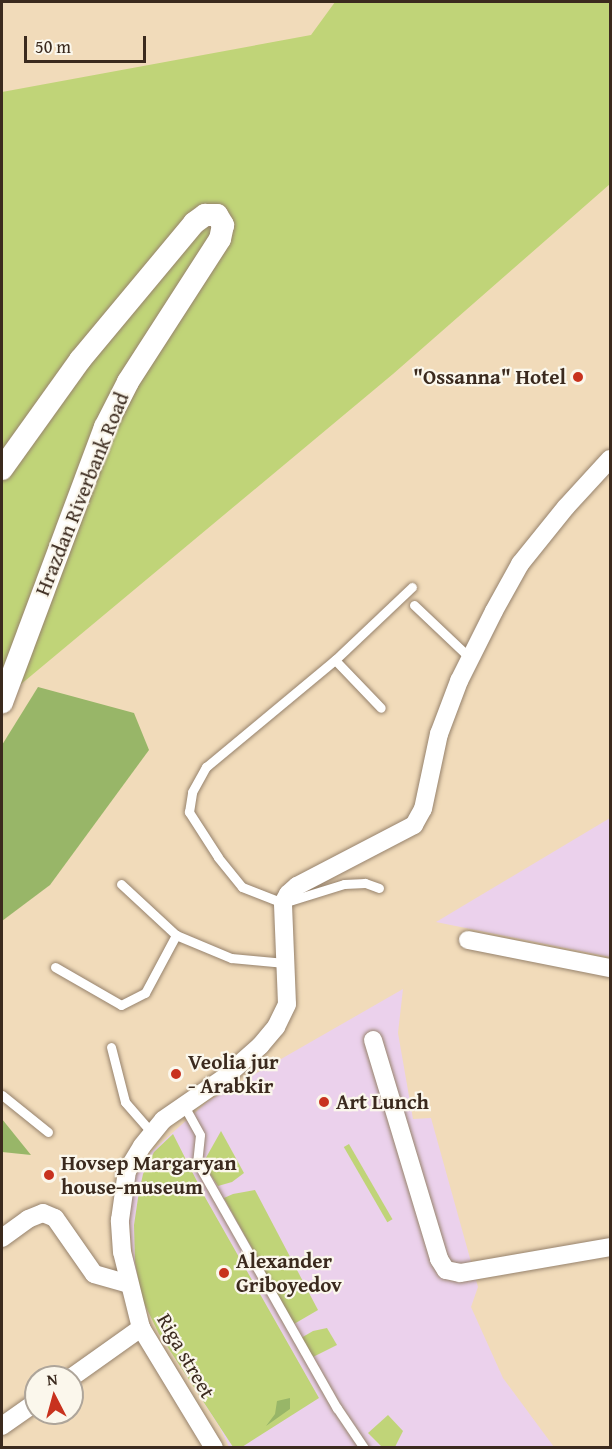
<!DOCTYPE html>
<style>
body{margin:0}
#map{position:relative;width:612px;height:1449px;overflow:hidden;background:#f1dbba;font-family:"Gentium Book Plus",serif}
div>[style]{position:absolute}
.built>*{inset:0;background:#ebd1ec}
.green>*{inset:0;background:#c0d478;transform-origin:0 0}
.forest>*{inset:0;background:#98b668}
.roads{filter:drop-shadow(0 0 2px #96826c) drop-shadow(0 0 2px #96826c)}
.service>*{height:9px;margin:-4.5px;padding:0 4.5px;transform-origin:4.5px;border-radius:4.5px;background:#fff}
.minor>*{height:18px;margin:-9px;padding:0 9px;transform-origin:9px;border-radius:9px;background:#fff}
.tertiary>*{height:22px;margin:-11px;padding:0 11px;transform-origin:11px;border-radius:11px;background:#fff}
.dots>*{width:16px;height:16px;translate:-50% -50%;box-sizing:border-box;border:3px solid #fbf7ec;border-radius:50%}
span{translate:-50% -50%;white-space:nowrap;text-align:center;line-height:1.15;-webkit-text-stroke:4.5px #fbf7ec;paint-order:stroke}
.poi-label{font-size:21px;color:#3b2a1e;font-weight:700}
.right{translate:-100% -50%;text-align:right}
.left{translate:0 -50%;text-align:left}
.street-label{font-size:21px;color:#3b2a1e}
.frame{position:absolute;inset:0;border:3px solid #3b2a1e;pointer-events:none}
.north{position:absolute;left:24px;top:1365px;width:60px;height:60px;box-sizing:border-box;background:#fbf7ec;border:2px solid #aea59a;border-radius:50%;rotate:354deg;font-size:16px;font-weight:700;line-height:24px;text-align:center;color:#3b2a1e}
.north::after{content:'';display:block;margin:auto;width:21px;height:27px;background:#c8321e;clip-path:polygon(50% 0,100% 100%,50% 72%,0 100%)}
.scale{position:absolute;left:24px;top:36px;width:122px;height:27px;box-sizing:border-box;border:3px solid #3b2a1e;border-top:0;padding-left:8px;font-size:18px;line-height:21px;white-space:nowrap;color:#3b2a1e;-webkit-text-stroke:4px #fbf7ec;paint-order:stroke}
</style>
<div id="map">
<div class="built">
<div style="clip-path:polygon(610px 818px,610px 957px,436px 922px)"></div>
<div style="clip-path:polygon(403px 989px,398px 1033px,413px 1119px,431px 1118px,478px 1287px,471px 1307px,503px 1378px,554px 1447px,229px 1447px,220px 1428px,161px 1337px,136px 1288px,129px 1220px,133px 1180px,151px 1152px,208px 1101px)"></div>
</div>
<div class="green">
<div style="clip-path:polygon(335px 2px,610px 2px,610px 184px,393px 374px,2px 700px,2px 92px,311px 35px)"></div>
<div style="clip-path:polygon(221px 1131px,244px 1173px,232px 1182px,218px 1186px,203px 1163px)"></div>
<div style="clip-path:polygon(173px 1134px,206px 1199px,319px 1398px,242px 1447px,233px 1447px,159px 1334px,142px 1299px,135px 1262px,134px 1225px,138px 1198px,143px 1174px,154px 1152px)"></div>
<div style="left:349px;top:1144px;width:87px;height:6px;rotate:60deg"></div>
<div style="clip-path:polygon(255px 1190px,318px 1310px,294px 1324px,224px 1198px,233px 1194px)"></div>
<div style="clip-path:polygon(327px 1328px,337px 1345px,313px 1357px,301px 1338px,313px 1331px)"></div>
<div style="clip-path:polygon(388px 1415px,403px 1431px,395px 1447px,382px 1447px,368px 1433px)"></div>
</div>
<div class="forest">
<div style="clip-path:polygon(38px 687px,134px 713px,149px 750px,50px 885px,2px 921px,2px 745px)"></div>
<div style="clip-path:polygon(2px 1119px,31px 1155px,2px 1152px)"></div>
<div style="clip-path:polygon(290px 1398px,290px 1409px,266px 1426px,275px 1414px,277px 1401px)"></div>
</div>
<div class="roads">
<div class="service">
<div style="left:414px;top:605px;width:77px;rotate:43.4deg"></div>
<div style="left:335px;top:660px;width:66px;rotate:46.2deg"></div>
<div style="left:121px;top:884px;width:75px;rotate:42.8deg"></div>
<div style="left:176px;top:935px;width:60px;rotate:22.7deg"></div>
<div style="left:231px;top:958px;width:54px;rotate:5.3deg"></div>
<div style="left:379px;top:888px;width:15px;rotate:-160deg"></div>
<div style="left:365px;top:883px;width:21px;rotate:177deg"></div>
<div style="left:344px;top:884px;width:64px;rotate:162.7deg"></div>
<div style="left:283px;top:903px;width:44px;rotate:-158.7deg"></div>
<div style="left:242px;top:887px;width:38px;rotate:-129deg"></div>
<div style="left:218px;top:857px;width:54px;rotate:-122.8deg"></div>
<div style="left:189px;top:812px;width:20px;rotate:-81deg"></div>
<div style="left:192px;top:792px;width:29px;rotate:-61deg"></div>
<div style="left:206px;top:767px;width:168px;rotate:-39.7deg"></div>
<div style="left:335px;top:660px;width:106px;rotate:-43.5deg"></div>
<div style="left:55px;top:967px;width:76px;rotate:29.9deg"></div>
<div style="left:121px;top:1005px;width:27px;rotate:-27deg"></div>
<div style="left:145px;top:993px;width:66px;rotate:-61.9deg"></div>
<div style="left:111px;top:1047px;width:57px;rotate:75.7deg"></div>
<div style="left:125px;top:1102px;width:41px;rotate:48.9deg"></div>
<div style="left:2px;top:1095px;width:59px;rotate:38.8deg"></div>
<div style="left:183px;top:1104px;width:35px;rotate:61deg"></div>
<div style="left:200px;top:1135px;width:27px;rotate:96deg"></div>
<div style="left:197px;top:1162px;width:283px;rotate:60.4deg"></div>
<div style="left:337px;top:1408px;width:48px;rotate:56deg"></div>
</div>
<div class="minor">
<div style="left:468px;top:940px;width:145px;rotate:11.2deg"></div>
<div style="left:373px;top:1040px;width:229px;rotate:73.2deg"></div>
<div style="left:439px;top:1259px;width:13px;rotate:58deg"></div>
<div style="left:446px;top:1270px;width:14px;rotate:12deg"></div>
<div style="left:460px;top:1273px;width:152px;rotate:-9.8deg"></div>
<div style="left:2px;top:1238px;width:32px;rotate:-36deg"></div>
<div style="left:28px;top:1219px;width:16px;rotate:-22deg"></div>
<div style="left:43px;top:1213px;width:13px;rotate:23deg"></div>
<div style="left:55px;top:1218px;width:68px;rotate:55.1deg"></div>
<div style="left:94px;top:1274px;width:35px;rotate:16deg"></div>
<div style="left:72px;top:1377px;width:85px;rotate:-35.4deg"></div>
<div style="left:2px;top:1426px;width:42px;rotate:-35.2deg"></div>
<div style="left:214px;top:1448px;width:140px;rotate:-121.3deg"></div>
<div style="left:141px;top:1328px;width:78px;rotate:-104deg"></div>
<div style="left:122px;top:1252px;width:32px;rotate:-94deg"></div>
<div style="left:120px;top:1220px;width:49px;rotate:-81.9deg"></div>
<div style="left:127px;top:1171px;width:29px;rotate:-59deg"></div>
<div style="left:142px;top:1146px;width:33px;rotate:-51deg"></div>
<div style="left:163px;top:1120px;width:75px;rotate:-34.7deg"></div>
<div style="left:225px;top:1077px;width:47px;rotate:-41.5deg"></div>
<div style="left:260px;top:1046px;width:25px;rotate:-50deg"></div>
<div style="left:276px;top:1027px;width:25px;rotate:-64deg"></div>
<div style="left:287px;top:1004px;width:101px;rotate:-92.3deg"></div>
<div style="left:283px;top:903px;width:10px;rotate:-61deg"></div>
<div style="left:288px;top:894px;width:12px;rotate:-42deg"></div>
<div style="left:297px;top:886px;width:132px;rotate:-27.5deg"></div>
<div style="left:414px;top:825px;width:18px;rotate:-61deg"></div>
<div style="left:423px;top:809px;width:77px;rotate:-78deg"></div>
<div style="left:439px;top:734px;width:57px;rotate:-69.3deg"></div>
<div style="left:459px;top:681px;width:78px;rotate:-63.4deg"></div>
<div style="left:494px;top:611px;width:54px;rotate:-61deg"></div>
<div style="left:520px;top:564px;width:73px;rotate:-51.1deg"></div>
<div style="left:566px;top:507px;width:65px;rotate:-47.5deg"></div>
</div>
<div class="tertiary">
<div style="left:2px;top:469px;width:134px;rotate:-54.4deg"></div>
<div style="left:80px;top:360px;width:178px;rotate:-50.2deg"></div>
<div style="left:194px;top:223px;width:14px;rotate:-36deg"></div>
<div style="left:205px;top:215px;width:12px"></div>
<div style="left:217px;top:215px;width:12px;rotate:59deg"></div>
<div style="left:223px;top:225px;width:14px;rotate:102deg"></div>
<div style="left:220px;top:239px;width:170px;rotate:122.8deg"></div>
<div style="left:128px;top:382px;width:51px;rotate:117.1deg"></div>
<div style="left:105px;top:427px;width:294px;rotate:110.5deg"></div>
</div>
</div>
<div class="dots">
<div style="left:578px;top:377px;background:#c8321e"></div>
<div style="left:176px;top:1074px;background:#c8321e"></div>
<div style="left:324px;top:1102px;background:#c8321e"></div>
<div style="left:49px;top:1175px;background:#c8321e"></div>
<div style="left:224px;top:1273px;background:#c8321e"></div>
</div>
<div class="poi-label">
<span class="right" style="left:566px;top:377px">"Ossanna" Hotel</span>
<span class="left" style="left:188px;top:1074px">Veolia jur<br>- Arabkir</span>
<span class="left" style="left:336px;top:1102px">Art Lunch</span>
<span class="left" style="left:61px;top:1175px">Hovsep Margaryan<br>house-museum</span>
<span class="left" style="left:236px;top:1273px">Alexander<br>Griboyedov</span>
</div>
<div class="street-label">
<span style="left:82px;top:494px;rotate:-68deg">Hrazdan Riverbank Road</span>
<span style="left:186px;top:1356px;rotate:60deg">Riga street</span>
</div>
<div class="frame"></div>
<div class="north">N</div>
<div class="scale">50 m</div>
</div>
